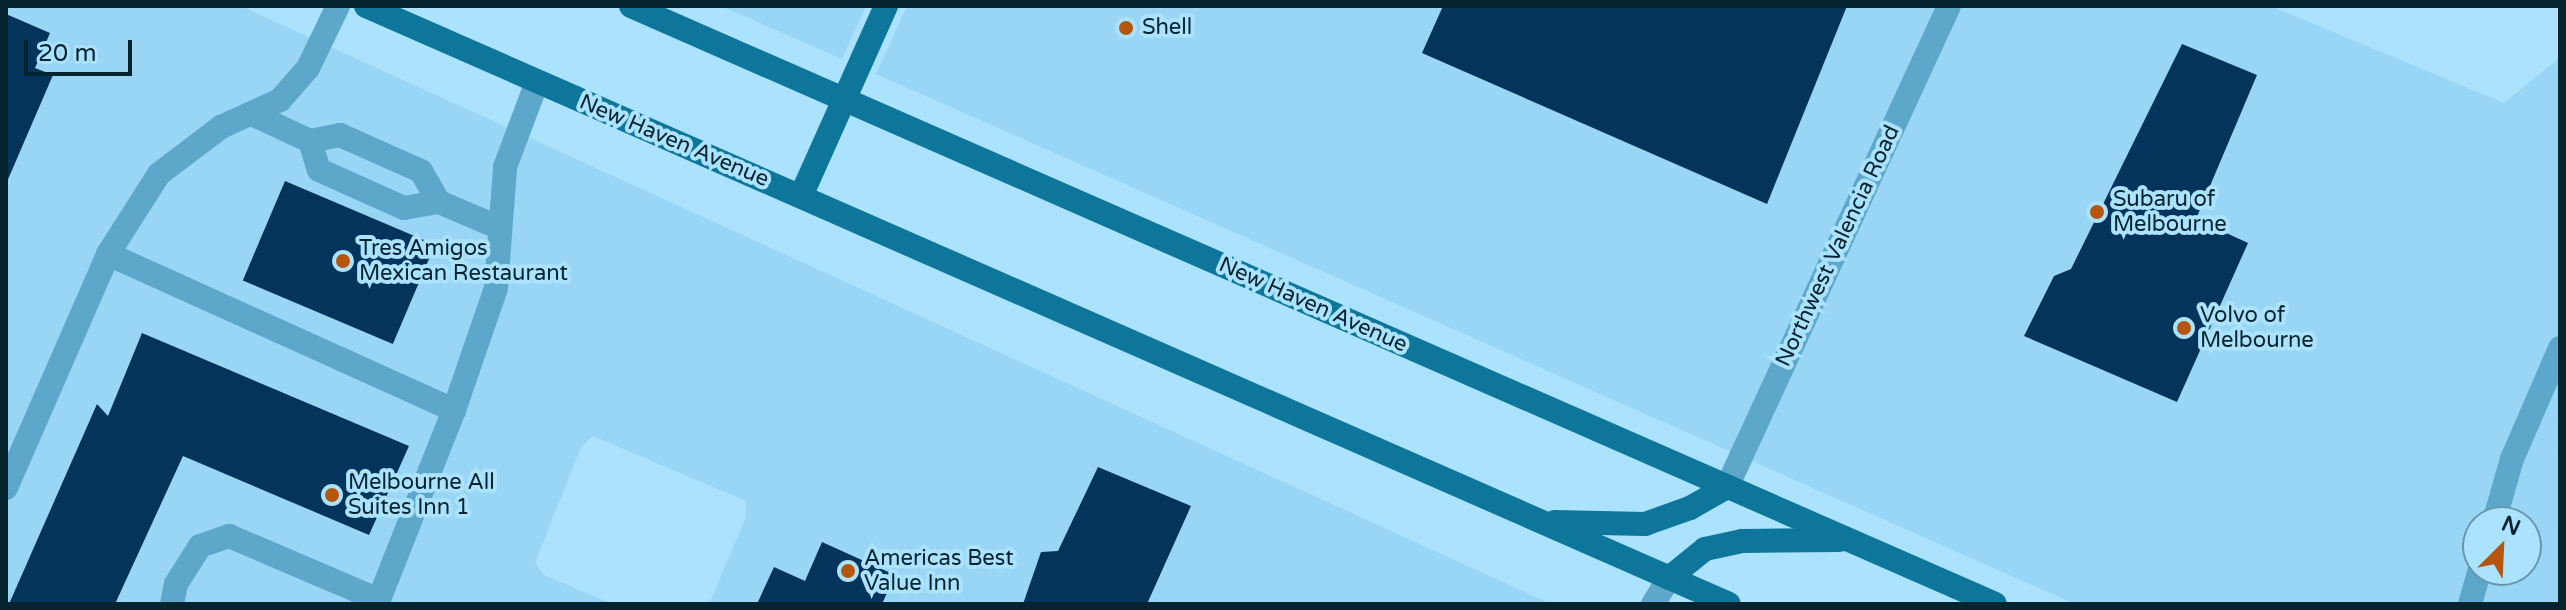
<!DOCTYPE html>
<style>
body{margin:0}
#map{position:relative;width:2566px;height:610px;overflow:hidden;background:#abe2fd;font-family:"Varela Round",sans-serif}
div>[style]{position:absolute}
.built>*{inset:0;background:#99d6f5}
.building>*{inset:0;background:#04345b;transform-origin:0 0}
.minor>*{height:24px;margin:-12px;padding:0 12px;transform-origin:12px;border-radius:12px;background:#5da8ca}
.major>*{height:24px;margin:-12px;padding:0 12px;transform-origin:12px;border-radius:12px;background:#0d769a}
.dots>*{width:22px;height:22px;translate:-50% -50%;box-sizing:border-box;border:4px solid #abe2fd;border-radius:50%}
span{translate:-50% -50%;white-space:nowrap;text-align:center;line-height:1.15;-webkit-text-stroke:8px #abe2fd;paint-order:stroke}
.poi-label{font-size:22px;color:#052430}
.left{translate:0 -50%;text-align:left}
.street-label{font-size:22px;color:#052430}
.frame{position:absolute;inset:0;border:8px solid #052430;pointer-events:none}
.north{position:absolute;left:2462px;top:506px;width:80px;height:80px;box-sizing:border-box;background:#abe2fd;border:2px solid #6996ab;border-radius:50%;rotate:24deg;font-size:22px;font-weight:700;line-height:32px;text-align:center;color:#052430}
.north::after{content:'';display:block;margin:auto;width:28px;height:36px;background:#b5550e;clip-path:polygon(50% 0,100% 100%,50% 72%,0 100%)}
.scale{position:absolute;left:24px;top:40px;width:108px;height:36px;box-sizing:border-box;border:4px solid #052430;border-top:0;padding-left:10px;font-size:24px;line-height:28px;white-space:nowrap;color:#052430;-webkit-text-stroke:6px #abe2fd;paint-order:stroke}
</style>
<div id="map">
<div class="built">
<div style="clip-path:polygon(6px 6px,241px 6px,1551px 604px,709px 604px,746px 517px,746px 501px,593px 436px,581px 447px,535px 563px,544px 575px,612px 604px,6px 604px)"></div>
<div style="clip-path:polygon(721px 6px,866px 6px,842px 59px)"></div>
<div style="clip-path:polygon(evenodd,907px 6px,2271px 6px,2504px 103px,2560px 57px,2560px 604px,2075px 604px,876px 74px,907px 6px,2478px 522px,2526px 522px,2526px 570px,2478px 570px,2478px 522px)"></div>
</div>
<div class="building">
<div style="clip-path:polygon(1443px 6px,1847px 6px,1767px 204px,1422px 53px)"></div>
<div style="clip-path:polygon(6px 14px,50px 33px,35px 68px,53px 75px,6px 184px)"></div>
<div style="clip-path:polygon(2182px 44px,2257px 75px,2196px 219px,2248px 243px,2177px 402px,2024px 336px,2054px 276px,2071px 269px)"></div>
<div style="left:285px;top:181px;width:163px;height:108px;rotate:23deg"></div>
<div style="clip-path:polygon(142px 333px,409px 446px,369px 535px,183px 456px,115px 604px,9px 604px,97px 404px,108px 416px)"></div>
<div style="clip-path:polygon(1098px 467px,1191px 506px,1147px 604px,1023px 604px,1041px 552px,1058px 551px)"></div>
<div style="clip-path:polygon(822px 542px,895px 575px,882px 604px,757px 604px,774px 567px,805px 581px)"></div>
</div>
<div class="minor">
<div style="left:254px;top:115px;width:62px;rotate:24.9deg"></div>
<div style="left:310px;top:141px;width:31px;rotate:-11deg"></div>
<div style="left:340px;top:135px;width:89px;rotate:24deg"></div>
<div style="left:421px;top:171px;width:36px;rotate:60deg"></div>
<div style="left:310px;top:141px;width:30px;rotate:73deg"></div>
<div style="left:319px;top:170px;width:93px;rotate:24.1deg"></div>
<div style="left:404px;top:208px;width:36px;rotate:-10deg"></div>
<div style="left:439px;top:202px;width:66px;rotate:23.1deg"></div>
<div style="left:108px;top:254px;width:380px;rotate:24.3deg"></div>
<div style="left:454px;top:410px;width:209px;rotate:111.6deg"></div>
<div style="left:454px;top:410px;width:129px;rotate:-71deg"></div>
<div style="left:496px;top:288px;width:121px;rotate:-85.7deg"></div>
<div style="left:505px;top:167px;width:91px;rotate:-69.4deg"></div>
<div style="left:1727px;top:487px;width:530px;rotate:-65.22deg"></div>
<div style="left:6px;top:488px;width:255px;rotate:-66.4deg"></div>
<div style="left:108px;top:254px;width:95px;rotate:-57.5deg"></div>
<div style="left:159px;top:174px;width:78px;rotate:-37.2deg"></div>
<div style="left:221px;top:127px;width:65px;rotate:-24.6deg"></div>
<div style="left:280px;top:100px;width:43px;rotate:-48.8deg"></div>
<div style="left:308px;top:68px;width:69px;rotate:-64.2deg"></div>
<div style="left:2494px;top:522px;width:66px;rotate:-74.1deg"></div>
<div style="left:2512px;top:459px;width:121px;rotate:-66.6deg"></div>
<div style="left:172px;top:604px;width:20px;rotate:-79deg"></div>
<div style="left:176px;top:584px;width:45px;rotate:-57.7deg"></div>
<div style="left:200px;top:546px;width:31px;rotate:-19deg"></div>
<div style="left:229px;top:536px;width:163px;rotate:23.1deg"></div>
<div style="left:1653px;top:604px;width:31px;rotate:-58deg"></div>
<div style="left:2470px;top:604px;width:35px;rotate:-74deg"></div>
</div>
<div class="major">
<div style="left:366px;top:6px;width:1488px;rotate:23.69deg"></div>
<div style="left:631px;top:6px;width:1489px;rotate:23.67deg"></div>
<div style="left:801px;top:196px;width:208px;rotate:-65.9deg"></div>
<div style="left:1555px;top:522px;width:90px;rotate:1.3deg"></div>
<div style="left:1645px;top:524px;width:48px;rotate:-19.6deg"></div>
<div style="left:1690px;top:508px;width:43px;rotate:-29.6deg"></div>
<div style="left:1669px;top:578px;width:46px;rotate:-38.9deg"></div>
<div style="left:1705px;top:549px;width:38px;rotate:-12deg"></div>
<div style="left:1742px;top:541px;width:98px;rotate:-0.6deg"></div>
</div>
<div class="dots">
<div style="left:1126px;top:28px;background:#b5550e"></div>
<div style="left:2097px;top:212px;background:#b5550e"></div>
<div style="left:343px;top:261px;background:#b5550e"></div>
<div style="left:2184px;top:328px;background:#b5550e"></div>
<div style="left:332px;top:495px;background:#b5550e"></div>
<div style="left:848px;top:571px;background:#b5550e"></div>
</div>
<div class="poi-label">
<span class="left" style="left:1142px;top:28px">Shell</span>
<span class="left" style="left:2113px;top:212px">Subaru of<br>Melbourne</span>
<span class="left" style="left:359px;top:261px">Tres Amigos<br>Mexican Restaurant</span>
<span class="left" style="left:2200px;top:328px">Volvo of<br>Melbourne</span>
<span class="left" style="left:348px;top:495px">Melbourne All<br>Suites Inn 1</span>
<span class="left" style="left:864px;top:571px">Americas Best<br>Value Inn</span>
</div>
<div class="street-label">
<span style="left:674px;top:141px;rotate:23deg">New Haven Avenue</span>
<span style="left:1838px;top:246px;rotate:-65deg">Northwest Valencia Road</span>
<span style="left:1313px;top:305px;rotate:24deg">New Haven Avenue</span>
</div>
<div class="frame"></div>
<div class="north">N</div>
<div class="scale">20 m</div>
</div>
